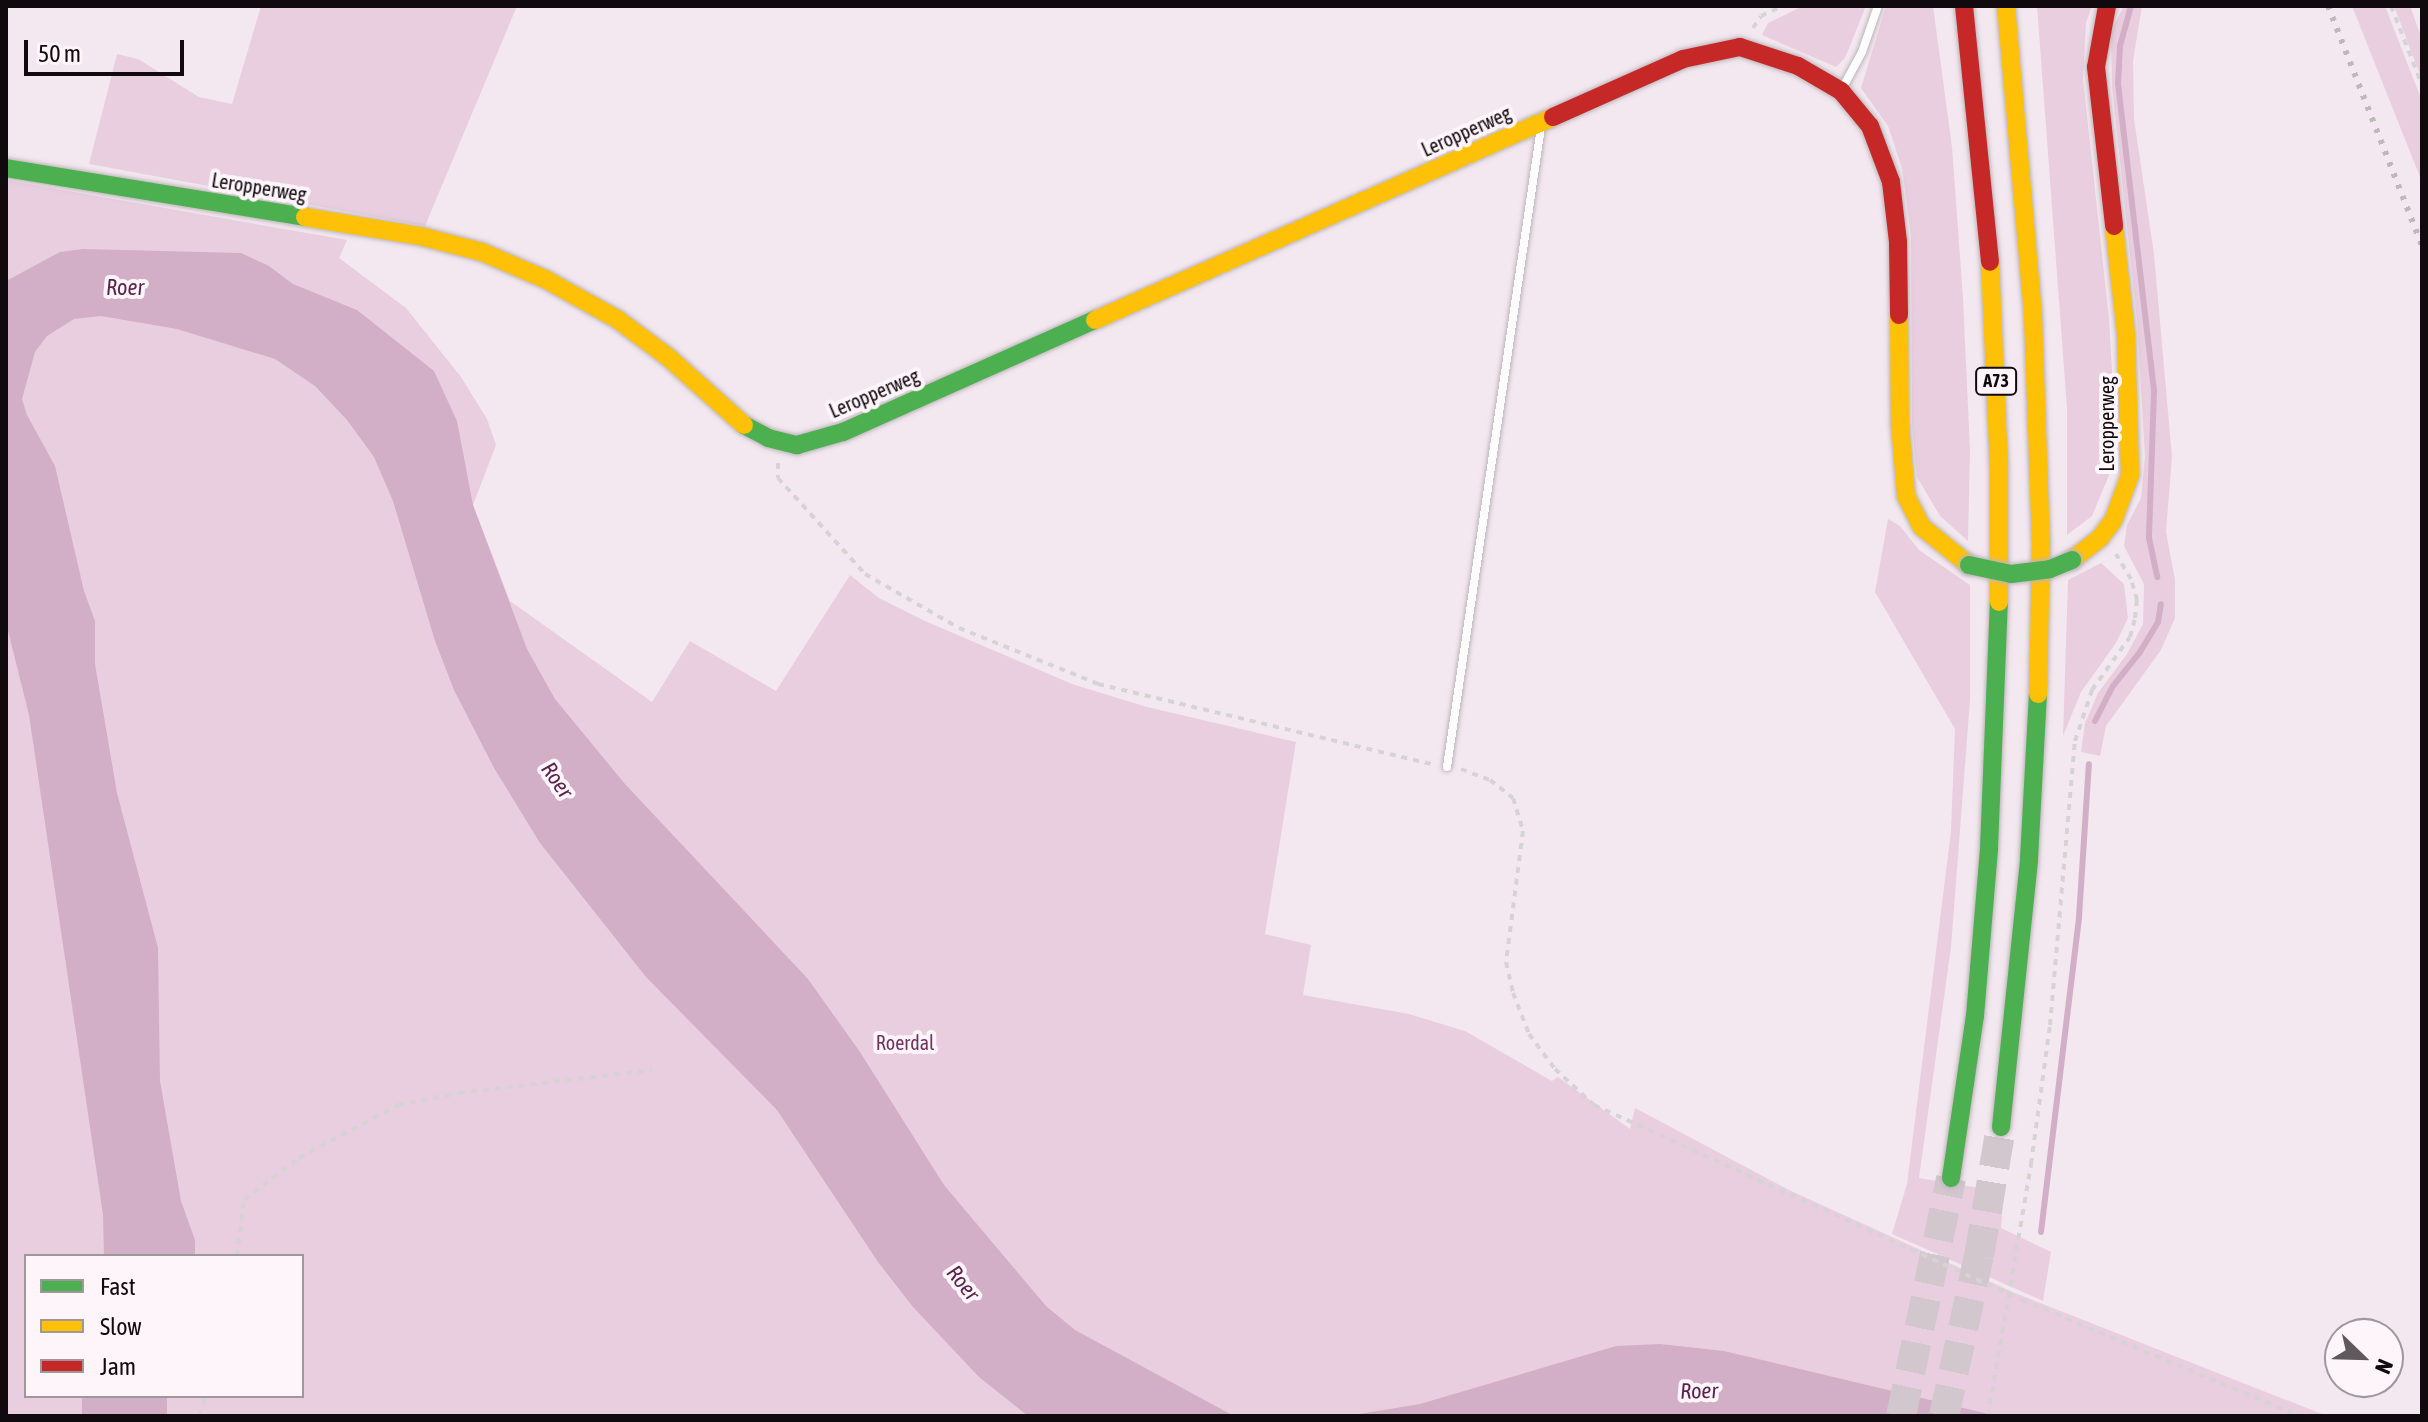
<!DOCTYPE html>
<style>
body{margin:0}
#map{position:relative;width:2428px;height:1422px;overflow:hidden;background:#f3e8ef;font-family:"Asap Condensed",sans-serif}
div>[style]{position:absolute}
.green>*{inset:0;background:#e9cee0}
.water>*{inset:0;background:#d2afc6;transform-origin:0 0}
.stream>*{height:6px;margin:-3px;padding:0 3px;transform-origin:3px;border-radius:3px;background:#d2afc6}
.highway-tunnel>*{height:30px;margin-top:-15px;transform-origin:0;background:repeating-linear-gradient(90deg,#d1c7cd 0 30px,transparent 0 45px)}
.path>*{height:4px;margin-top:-2px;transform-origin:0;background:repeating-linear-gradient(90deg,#d6d3d5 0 6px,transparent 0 12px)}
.roads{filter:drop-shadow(0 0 2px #bdb5ba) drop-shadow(0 0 2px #bdb5ba)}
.lane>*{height:8px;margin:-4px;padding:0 4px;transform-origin:4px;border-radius:4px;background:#fdfcfd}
.fast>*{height:18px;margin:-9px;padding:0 9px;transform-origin:9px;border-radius:9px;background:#4caf50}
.slow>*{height:18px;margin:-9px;padding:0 9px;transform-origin:9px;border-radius:9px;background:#ffc107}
.jam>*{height:18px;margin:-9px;padding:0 9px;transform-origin:9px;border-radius:9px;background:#c62828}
.rail>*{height:6px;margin-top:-3px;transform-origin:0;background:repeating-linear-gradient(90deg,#bdb9bb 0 4px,transparent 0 12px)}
.bridges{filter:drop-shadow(0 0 2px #bdb5ba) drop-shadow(0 0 2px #bdb5ba)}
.fast-bridge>*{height:18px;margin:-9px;padding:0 9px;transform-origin:9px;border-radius:9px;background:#4caf50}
span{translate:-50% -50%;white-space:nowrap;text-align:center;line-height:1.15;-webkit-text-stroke:8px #fdf5fa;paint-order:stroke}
.shield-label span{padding:2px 6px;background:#fdf5fa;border:2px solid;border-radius:6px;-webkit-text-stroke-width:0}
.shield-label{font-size:18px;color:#100a0e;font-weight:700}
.street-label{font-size:20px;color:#100a0e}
.park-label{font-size:20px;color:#6e345e}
.water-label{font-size:22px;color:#5b234c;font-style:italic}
.frame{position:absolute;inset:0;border:8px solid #100a0e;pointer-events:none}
.legend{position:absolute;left:24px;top:1254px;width:280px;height:144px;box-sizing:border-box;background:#fdf5fa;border:2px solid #9e979c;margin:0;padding:10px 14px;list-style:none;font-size:24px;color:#100a0e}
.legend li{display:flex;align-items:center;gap:16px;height:40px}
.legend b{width:40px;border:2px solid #9e979c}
.north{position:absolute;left:2324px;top:1318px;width:80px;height:80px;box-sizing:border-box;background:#fdf5fa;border:2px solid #9e979c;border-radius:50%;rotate:113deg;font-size:22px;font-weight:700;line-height:32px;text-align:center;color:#100a0e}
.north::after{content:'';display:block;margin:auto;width:28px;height:36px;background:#5f585d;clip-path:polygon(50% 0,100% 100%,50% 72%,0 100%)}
.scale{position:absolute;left:24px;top:40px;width:160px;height:36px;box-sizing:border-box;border:4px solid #100a0e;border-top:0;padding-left:10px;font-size:24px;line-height:28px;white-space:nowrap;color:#100a0e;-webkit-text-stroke:6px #fdf5fa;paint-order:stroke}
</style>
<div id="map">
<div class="green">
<div style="clip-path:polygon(261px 6px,517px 6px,425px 226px,89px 164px,117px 54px,138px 59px,199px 97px,232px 104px)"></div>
<div style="clip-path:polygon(1803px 6px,1866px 6px,1845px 58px,1836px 67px,1762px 35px,1768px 23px)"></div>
<div style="clip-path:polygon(1886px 6px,1933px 6px,1952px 147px,1963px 298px,1970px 450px,1968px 541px,1940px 516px,1917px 477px,1912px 426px,1911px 236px,1902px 168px,1888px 126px,1861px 88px)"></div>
<div style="clip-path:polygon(2037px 6px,2092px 6px,2086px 23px,2083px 79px,2109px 319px,2117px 456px,2092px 516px,2067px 535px,2067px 408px)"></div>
<div style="clip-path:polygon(2124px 6px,2142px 6px,2133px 61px,2134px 119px,2154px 254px,2172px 457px,2166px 532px,2175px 580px,2175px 618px,2161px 650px,2106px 726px,2100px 756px,2081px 752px,2085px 723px,2098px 693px,2127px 654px,2143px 624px,2144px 584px,2124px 546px,2127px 525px,2141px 498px,2145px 457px,2137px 320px,2112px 87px,2111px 31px)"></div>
<div style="clip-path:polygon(2352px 6px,2385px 6px,2422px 101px,2422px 182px)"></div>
<div style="clip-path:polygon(2394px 6px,2410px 6px,2422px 39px,2422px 80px)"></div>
<div style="clip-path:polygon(evenodd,6px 180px,347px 240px,339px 258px,406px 308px,461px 377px,487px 419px,496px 445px,473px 505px,510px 601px,652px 702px,690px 641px,776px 691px,850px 575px,879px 598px,925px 621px,1072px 684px,1147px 707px,1296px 742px,1265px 934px,1311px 945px,1303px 995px,1409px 1014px,1465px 1031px,1552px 1081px,1558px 1077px,1630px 1129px,1635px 1108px,1789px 1190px,2015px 1293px,2327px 1416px,6px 1416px,6px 180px,26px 1256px,302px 1256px,302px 1396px,26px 1396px,26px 1256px)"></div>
<div style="clip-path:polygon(1888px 519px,1900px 526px,1919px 550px,1970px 585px,1970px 700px,1951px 947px,1919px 1178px,2004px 1192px,2001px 1228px,2051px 1252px,2043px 1301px,1892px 1234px,1907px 1184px,1951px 831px,1955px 729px,1875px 592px)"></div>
<div style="clip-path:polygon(2101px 563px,2124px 584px,2128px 618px,2116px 643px,2081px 692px,2063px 736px,2068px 580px)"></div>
</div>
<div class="water">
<div style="clip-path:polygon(83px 249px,241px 253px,269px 266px,293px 284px,357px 310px,434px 371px,457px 421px,473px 505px,527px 649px,555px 699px,625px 784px,808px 979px,860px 1052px,944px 1185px,1046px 1306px,1075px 1330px,1234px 1416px,1028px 1416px,979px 1377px,913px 1307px,878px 1262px,777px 1110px,646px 977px,540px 843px,494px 768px,454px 690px,435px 641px,393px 501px,374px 457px,347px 420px,315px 386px,275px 359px,177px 329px,101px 316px,74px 319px,47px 336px,35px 352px,22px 399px,27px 415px,55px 466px,84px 591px,95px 621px,95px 664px,117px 793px,158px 948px,160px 1081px,181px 1201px,195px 1240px,195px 1256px,104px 1256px,103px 1215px,29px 715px,6px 623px,6px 281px,60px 252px)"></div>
<div style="clip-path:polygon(1660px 1344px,1724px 1351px,1997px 1416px,1347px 1416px,1420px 1404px,1616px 1346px)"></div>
<div style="left:82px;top:1396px;width:85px;height:21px"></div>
</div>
<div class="stream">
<div style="left:2131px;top:6px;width:41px;rotate:105.4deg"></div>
<div style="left:2120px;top:46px;width:38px;rotate:93deg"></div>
<div style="left:2118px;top:84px;width:310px;rotate:83.3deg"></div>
<div style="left:2154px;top:392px;width:146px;rotate:92deg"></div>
<div style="left:2149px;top:538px;width:40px;rotate:78deg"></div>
<div style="left:2095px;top:721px;width:39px;rotate:-63deg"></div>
<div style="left:2113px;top:686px;width:43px;rotate:-51.5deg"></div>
<div style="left:2140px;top:652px;width:35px;rotate:-59deg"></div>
<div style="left:2158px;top:622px;width:18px;rotate:-81deg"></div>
<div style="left:2041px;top:1232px;width:317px;rotate:-83.1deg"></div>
<div style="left:2079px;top:917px;width:153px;rotate:-86.3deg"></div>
</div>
<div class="highway-tunnel">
<div style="left:1901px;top:1416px;width:243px;rotate:-78.1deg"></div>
<div style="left:1944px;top:1416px;width:164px;rotate:-77.7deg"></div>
<div style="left:1979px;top:1256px;width:131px;rotate:-80.3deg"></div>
</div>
<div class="path">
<div style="left:2391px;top:6px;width:85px;rotate:68.6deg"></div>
<div style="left:1753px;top:28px;width:14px;rotate:-56deg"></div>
<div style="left:1761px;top:16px;width:23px;rotate:-25deg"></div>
<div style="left:778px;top:463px;width:15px;rotate:90deg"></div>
<div style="left:778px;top:478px;width:130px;rotate:47.8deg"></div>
<div style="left:865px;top:574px;width:108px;rotate:29.9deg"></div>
<div style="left:959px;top:628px;width:150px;rotate:21.9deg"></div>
<div style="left:1098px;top:684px;width:343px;rotate:13.5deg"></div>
<div style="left:1461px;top:769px;width:31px;rotate:21deg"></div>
<div style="left:1490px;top:780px;width:29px;rotate:38deg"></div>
<div style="left:1513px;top:798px;width:34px;rotate:73deg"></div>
<div style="left:1523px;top:831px;width:132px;rotate:97.4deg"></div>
<div style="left:1506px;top:962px;width:32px;rotate:77deg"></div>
<div style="left:1513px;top:993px;width:44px;rotate:68.7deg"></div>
<div style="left:1529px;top:1034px;width:44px;rotate:53.4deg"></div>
<div style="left:1555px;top:1069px;width:53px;rotate:42.7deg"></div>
<div style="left:1594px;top:1105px;width:470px;rotate:24.5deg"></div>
<div style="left:2022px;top:1300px;width:300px;rotate:22.7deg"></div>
<div style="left:237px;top:1256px;width:56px;rotate:-82.9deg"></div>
<div style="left:244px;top:1200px;width:69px;rotate:-37.4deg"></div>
<div style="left:299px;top:1158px;width:112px;rotate:-28.2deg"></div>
<div style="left:398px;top:1105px;width:62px;rotate:-11.1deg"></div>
<div style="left:459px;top:1093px;width:194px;rotate:-6.8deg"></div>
<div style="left:199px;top:1416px;width:21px;rotate:-71deg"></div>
<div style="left:1988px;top:1416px;width:256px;rotate:-80.3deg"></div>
<div style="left:2031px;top:1164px;width:140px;rotate:-82.2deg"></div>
<div style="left:2050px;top:1025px;width:285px;rotate:-85deg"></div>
<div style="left:2075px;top:741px;width:54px;rotate:-71.6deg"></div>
<div style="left:2092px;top:690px;width:65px;rotate:-54.4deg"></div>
<div style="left:2130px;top:637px;width:20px;rotate:-75deg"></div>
<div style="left:2135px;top:618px;width:18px;rotate:-84deg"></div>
<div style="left:2137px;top:600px;width:22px;rotate:-106deg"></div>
<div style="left:2131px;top:579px;width:29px;rotate:-121deg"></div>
</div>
<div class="roads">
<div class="lane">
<div style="left:1842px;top:89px;width:42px;rotate:-61.6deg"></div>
<div style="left:1862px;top:52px;width:49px;rotate:-70.8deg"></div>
<div style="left:1447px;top:767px;width:647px;rotate:-81.64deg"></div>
</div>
<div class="fast">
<div style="left:6px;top:168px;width:303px;rotate:9.3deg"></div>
<div style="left:744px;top:425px;width:27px;rotate:28deg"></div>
<div style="left:768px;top:438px;width:30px;rotate:14deg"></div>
<div style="left:797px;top:445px;width:48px;rotate:-15.8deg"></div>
<div style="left:843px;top:432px;width:276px;rotate:-24deg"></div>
<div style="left:2001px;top:1127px;width:269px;rotate:-84deg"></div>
<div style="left:2029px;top:859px;width:165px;rotate:-86.9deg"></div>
<div style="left:1951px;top:1178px;width:164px;rotate:-81.6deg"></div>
<div style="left:1975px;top:1016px;width:169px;rotate:-85.2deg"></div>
<div style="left:1989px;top:848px;width:246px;rotate:-87.7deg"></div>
</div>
<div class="slow">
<div style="left:2006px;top:6px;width:311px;rotate:85deg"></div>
<div style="left:2033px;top:316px;width:226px;rotate:88deg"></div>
<div style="left:2041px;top:542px;width:152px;rotate:91.1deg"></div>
<div style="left:305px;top:217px;width:117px;rotate:9.4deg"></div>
<div style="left:420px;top:236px;width:64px;rotate:14.5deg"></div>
<div style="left:482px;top:252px;width:69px;rotate:23.2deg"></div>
<div style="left:545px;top:279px;width:82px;rotate:29.1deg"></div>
<div style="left:617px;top:319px;width:64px;rotate:36.7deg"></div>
<div style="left:668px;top:357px;width:102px;rotate:41.8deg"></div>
<div style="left:1990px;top:262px;width:204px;rotate:87.5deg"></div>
<div style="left:1999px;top:466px;width:136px;rotate:90deg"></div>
<div style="left:1899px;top:315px;width:109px;rotate:89.5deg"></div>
<div style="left:1900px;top:424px;width:72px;rotate:85.2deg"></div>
<div style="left:1906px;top:496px;width:35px;rotate:63deg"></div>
<div style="left:1922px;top:527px;width:60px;rotate:39deg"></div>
<div style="left:1095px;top:320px;width:501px;rotate:-23.9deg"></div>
<div style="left:2072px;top:560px;width:36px;rotate:-38deg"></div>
<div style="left:2100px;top:538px;width:21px;rotate:-53deg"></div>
<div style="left:2113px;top:521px;width:49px;rotate:-69.7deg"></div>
<div style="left:2130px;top:475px;width:141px;rotate:-91.6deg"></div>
<div style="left:2126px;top:334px;width:109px;rotate:-96.3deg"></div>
</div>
<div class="jam">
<div style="left:1964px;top:6px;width:257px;rotate:84.2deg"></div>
<div style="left:2107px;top:6px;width:62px;rotate:100.2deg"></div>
<div style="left:2096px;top:67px;width:160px;rotate:83.5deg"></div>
<div style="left:1553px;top:117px;width:142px;rotate:-24deg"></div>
<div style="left:1683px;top:59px;width:58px;rotate:-11.9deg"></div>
<div style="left:1740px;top:47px;width:61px;rotate:18.1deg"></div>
<div style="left:1798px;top:66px;width:50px;rotate:30.2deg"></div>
<div style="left:1841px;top:91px;width:45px;rotate:50.4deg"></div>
<div style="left:1870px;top:126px;width:60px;rotate:69.4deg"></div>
<div style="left:1891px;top:182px;width:60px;rotate:83.3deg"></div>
<div style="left:1898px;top:242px;width:73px;rotate:89.2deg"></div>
</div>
</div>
<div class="rail">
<div style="left:2328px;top:6px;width:258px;rotate:68.6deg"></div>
</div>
<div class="bridges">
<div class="fast-bridge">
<div style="left:1969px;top:565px;width:43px;rotate:12.1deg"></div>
<div style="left:2011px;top:574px;width:39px;rotate:-7deg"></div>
<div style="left:2050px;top:569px;width:24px;rotate:-22deg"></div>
</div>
</div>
<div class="shield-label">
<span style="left:1996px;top:381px">A73</span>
</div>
<div class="street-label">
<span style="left:1466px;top:131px;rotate:-24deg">Leropperweg</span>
<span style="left:259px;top:187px;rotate:9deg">Leropperweg</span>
<span style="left:874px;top:393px;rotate:-23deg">Leropperweg</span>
<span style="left:2106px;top:424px;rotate:-90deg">Leropperweg</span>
</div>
<div class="park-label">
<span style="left:905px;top:1042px">Roerdal</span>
</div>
<div class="water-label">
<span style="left:125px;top:288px">Roer</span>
<span style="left:557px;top:780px;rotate:55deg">Roer</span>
<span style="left:963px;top:1283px;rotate:51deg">Roer</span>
<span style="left:1699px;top:1391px;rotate:-1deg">Roer</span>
</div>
<div class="frame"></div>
<ul class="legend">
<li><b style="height:10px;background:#4caf50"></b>Fast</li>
<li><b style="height:10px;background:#ffc107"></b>Slow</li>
<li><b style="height:10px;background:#c62828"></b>Jam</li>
</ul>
<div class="north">N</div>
<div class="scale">50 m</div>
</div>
